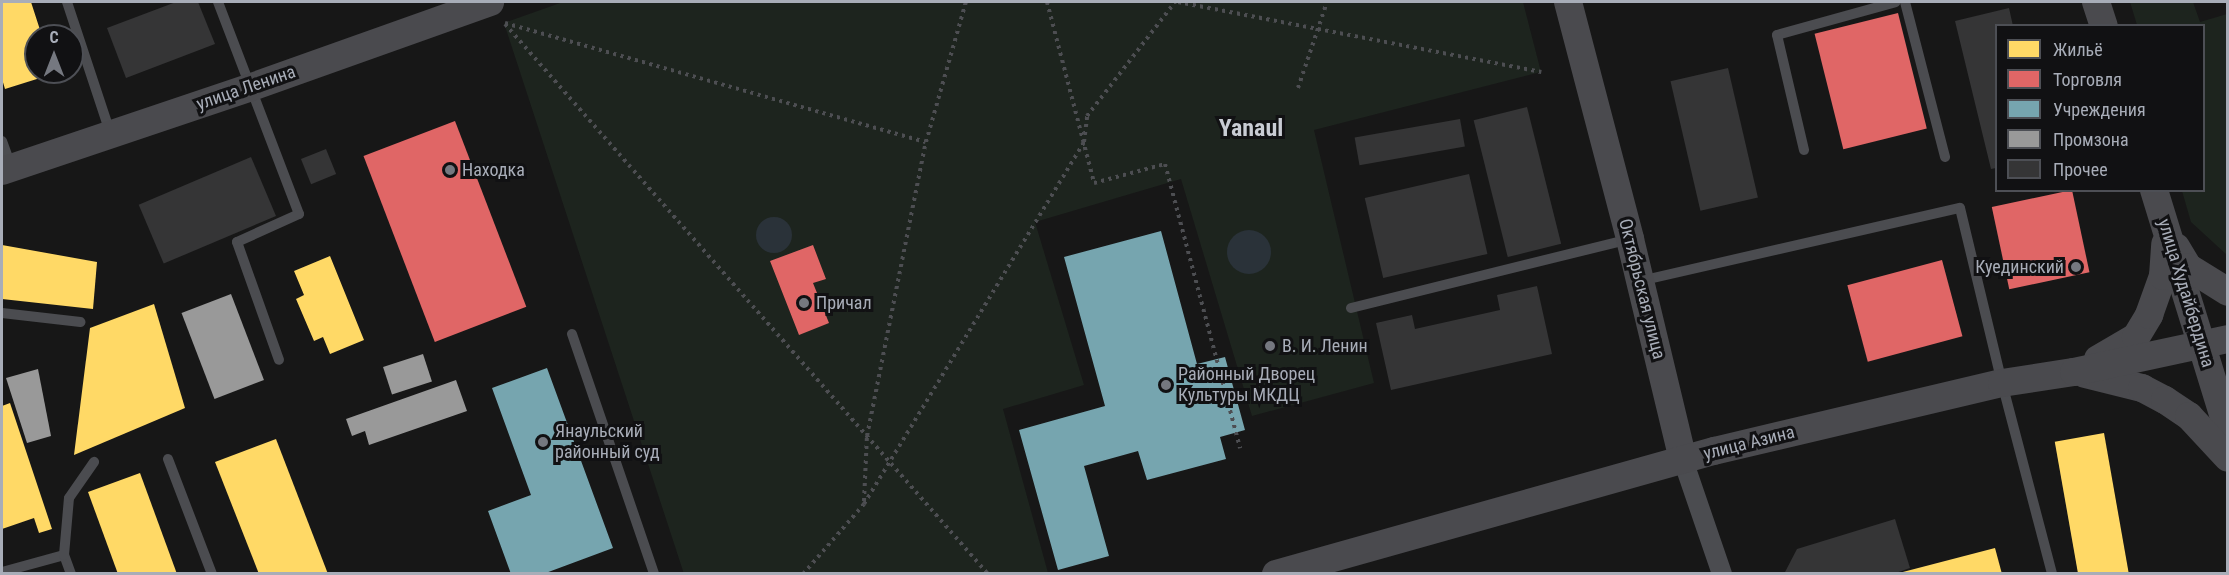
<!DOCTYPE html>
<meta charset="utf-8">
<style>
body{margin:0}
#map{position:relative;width:2229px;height:575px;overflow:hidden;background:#171717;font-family:"Roboto Condensed",sans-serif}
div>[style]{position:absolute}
.green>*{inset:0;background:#1d241e}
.water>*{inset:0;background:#2a3239}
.round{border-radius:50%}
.homes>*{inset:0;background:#ffd966;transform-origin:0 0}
.shops>*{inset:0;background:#e06666;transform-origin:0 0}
.public>*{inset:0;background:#76a5af}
.industry>*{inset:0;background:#999;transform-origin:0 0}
.building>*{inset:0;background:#353536;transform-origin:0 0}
.path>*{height:4px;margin-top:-2px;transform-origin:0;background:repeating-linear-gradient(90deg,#4d4e52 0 3px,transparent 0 7.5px)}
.lane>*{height:10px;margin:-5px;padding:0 5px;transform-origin:5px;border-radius:5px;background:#4b4c50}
.street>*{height:20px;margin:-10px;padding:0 10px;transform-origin:10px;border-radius:10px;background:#4b4c50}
.secondary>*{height:28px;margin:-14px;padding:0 14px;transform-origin:14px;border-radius:14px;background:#4a4a4e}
.dots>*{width:16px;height:16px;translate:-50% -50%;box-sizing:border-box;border:3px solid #111113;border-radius:50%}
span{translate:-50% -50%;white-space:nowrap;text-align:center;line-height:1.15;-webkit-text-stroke:6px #111113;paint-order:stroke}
.street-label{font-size:18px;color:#a8adb8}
.poi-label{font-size:18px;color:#a8adb8}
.left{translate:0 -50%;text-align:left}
.right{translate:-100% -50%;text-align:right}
.district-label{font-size:24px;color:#c9ccd4;font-weight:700}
.frame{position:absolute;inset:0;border:3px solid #a8adb8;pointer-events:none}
.legend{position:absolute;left:1995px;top:24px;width:210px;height:168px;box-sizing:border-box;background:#111113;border:2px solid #4d4f55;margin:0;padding:8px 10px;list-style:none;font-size:18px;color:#a8adb8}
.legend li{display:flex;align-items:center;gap:12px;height:30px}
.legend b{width:30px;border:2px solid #4d4f55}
.north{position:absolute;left:24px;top:24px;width:60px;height:60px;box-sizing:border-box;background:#111113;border:2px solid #4d4f55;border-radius:50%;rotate:0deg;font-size:16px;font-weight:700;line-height:24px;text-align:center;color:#a8adb8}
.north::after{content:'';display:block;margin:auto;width:21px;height:27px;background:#757880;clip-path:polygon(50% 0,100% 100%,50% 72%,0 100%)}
</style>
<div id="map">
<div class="green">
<div style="clip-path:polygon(563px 2px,1523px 2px,1541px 72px,1314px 130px,1374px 383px,1252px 416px,1181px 179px,1035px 222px,1084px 385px,1003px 409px,1048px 573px,684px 574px,504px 23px)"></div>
<div style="clip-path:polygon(2130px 2px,2193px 2px,2200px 22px,2227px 14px,2227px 255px,2191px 222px,2182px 191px,2204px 190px,2204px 26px,2137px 25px)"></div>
</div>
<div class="water">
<div class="round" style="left:756px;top:217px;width:36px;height:36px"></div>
<div class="round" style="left:1227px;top:230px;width:44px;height:44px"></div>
</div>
<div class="homes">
<div style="clip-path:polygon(2px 2px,31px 2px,42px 36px,36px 36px,36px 72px,56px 73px,5px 89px,2px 79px)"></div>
<div style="clip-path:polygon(2px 245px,97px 262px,93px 309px,2px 299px)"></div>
<div style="clip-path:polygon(330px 256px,364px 340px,330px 354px,323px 337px,314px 341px,296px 299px,304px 295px,294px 271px)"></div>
<div style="clip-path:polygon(154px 304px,185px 408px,74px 455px,90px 328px)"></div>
<div style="clip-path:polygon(10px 403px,52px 529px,39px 533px,34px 518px,2px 529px,2px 406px)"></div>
<div style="left:2104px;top:433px;width:143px;height:50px;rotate:80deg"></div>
<div style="clip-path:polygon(276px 439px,328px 574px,259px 574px,215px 462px)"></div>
<div style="clip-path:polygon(140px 473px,177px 574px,118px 574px,88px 492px)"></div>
<div style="clip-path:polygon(1995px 548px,2002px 574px,1899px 574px,1899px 573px)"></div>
</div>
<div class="shops">
<div style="left:1898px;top:13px;width:119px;height:86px;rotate:76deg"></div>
<div style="left:455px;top:121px;width:199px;height:98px;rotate:69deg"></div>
<div style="left:2072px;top:190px;width:84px;height:82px;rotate:78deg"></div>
<div style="clip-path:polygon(813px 245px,826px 279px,813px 283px,829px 323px,799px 335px,770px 261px)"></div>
<div style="left:1942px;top:260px;width:79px;height:98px;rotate:75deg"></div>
</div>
<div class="public">
<div style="clip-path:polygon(1161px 231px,1197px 364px,1225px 357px,1245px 430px,1220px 437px,1226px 459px,1147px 480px,1138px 451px,1084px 466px,1109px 556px,1058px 570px,1019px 430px,1105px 406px,1064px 257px)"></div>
<div style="clip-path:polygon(547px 368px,613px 548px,543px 574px,511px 574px,488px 511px,531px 495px,492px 388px)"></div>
</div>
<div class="industry">
<div style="left:231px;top:294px;width:92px;height:53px;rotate:69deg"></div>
<div style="left:423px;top:354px;width:29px;height:42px;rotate:72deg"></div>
<div style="clip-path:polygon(38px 369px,51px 436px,27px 443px,6px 378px)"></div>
<div style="clip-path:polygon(456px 380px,467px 411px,369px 445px,365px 431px,352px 436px,346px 419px)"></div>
</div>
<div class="building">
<div style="clip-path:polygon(176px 2px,198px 2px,215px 44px,126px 78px,107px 28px)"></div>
<div style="clip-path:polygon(2009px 8px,2013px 26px,1996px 26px,1996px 168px,1991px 169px,1955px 21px)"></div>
<div style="left:1728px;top:68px;width:133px;height:59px;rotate:77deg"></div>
<div style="left:1527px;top:107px;width:141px;height:55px;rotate:76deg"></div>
<div style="left:1460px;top:119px;width:28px;height:107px;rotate:80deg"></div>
<div style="left:326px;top:149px;width:27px;height:27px;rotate:68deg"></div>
<div style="left:251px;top:157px;width:64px;height:122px;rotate:67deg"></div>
<div style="left:1469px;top:174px;width:82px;height:107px;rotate:77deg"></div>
<div style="clip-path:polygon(1537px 286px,1552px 354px,1391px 390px,1376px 323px,1412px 315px,1415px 329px,1500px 310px,1497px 295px)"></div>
<div style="clip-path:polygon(1895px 519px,1910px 568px,1893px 574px,1784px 574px,1797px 549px)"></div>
</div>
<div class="path">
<div style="left:1047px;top:2px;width:187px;rotate:75.4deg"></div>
<div style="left:1094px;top:183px;width:73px;rotate:-15deg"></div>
<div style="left:1165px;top:164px;width:294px;rotate:75.2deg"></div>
<div style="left:1178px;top:2px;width:370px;rotate:10.9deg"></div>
<div style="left:505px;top:23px;width:437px;rotate:15.8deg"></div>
<div style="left:926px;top:142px;width:146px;rotate:-74.1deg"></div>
<div style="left:505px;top:24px;width:732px;rotate:48.71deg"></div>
<div style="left:1298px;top:88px;width:91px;rotate:-71.4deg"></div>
<div style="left:864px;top:501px;width:65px;rotate:-87.4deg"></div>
<div style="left:867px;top:436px;width:300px;rotate:-78.7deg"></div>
<div style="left:803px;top:574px;width:93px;rotate:-48.9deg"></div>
<div style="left:864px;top:504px;width:424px;rotate:-58.7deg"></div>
<div style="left:1084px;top:142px;width:26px;rotate:-83deg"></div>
<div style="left:1087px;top:116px;width:144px;rotate:-52.3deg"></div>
</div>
<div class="lane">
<div style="left:67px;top:2px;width:137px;rotate:71.7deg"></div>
<div style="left:218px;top:2px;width:227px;rotate:69.1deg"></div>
<div style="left:299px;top:214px;width:68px;rotate:155.7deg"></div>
<div style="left:237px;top:242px;width:125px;rotate:70.4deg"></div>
<div style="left:1905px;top:2px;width:160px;rotate:75.5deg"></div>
<div style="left:2px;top:141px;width:27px;rotate:70deg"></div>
<div style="left:1804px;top:150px;width:118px;rotate:-103.2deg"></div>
<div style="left:1777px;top:35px;width:123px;rotate:-15.5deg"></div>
<div style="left:1640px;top:281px;width:328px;rotate:-12.9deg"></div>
<div style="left:1960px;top:208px;width:180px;rotate:76.5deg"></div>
<div style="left:2002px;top:383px;width:197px;rotate:75.3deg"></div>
<div style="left:1351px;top:308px;width:287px;rotate:-13.9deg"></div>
<div style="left:2px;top:313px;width:79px;rotate:6.6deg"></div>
<div style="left:572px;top:334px;width:254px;rotate:71.1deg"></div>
<div style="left:168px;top:459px;width:123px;rotate:69.1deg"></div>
<div style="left:2px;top:572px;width:64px;rotate:-15.3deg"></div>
<div style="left:71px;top:574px;width:20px;rotate:-110deg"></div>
<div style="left:64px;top:555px;width:57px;rotate:-85deg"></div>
<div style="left:69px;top:498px;width:44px;rotate:-55.2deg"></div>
</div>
<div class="street">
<div style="left:1683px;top:460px;width:120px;rotate:71.1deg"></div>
</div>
<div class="secondary">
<div style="left:1568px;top:2px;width:245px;rotate:75.3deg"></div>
<div style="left:1630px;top:239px;width:227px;rotate:76.5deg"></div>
<div style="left:2096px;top:2px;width:25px;rotate:72deg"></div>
<div style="left:2px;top:171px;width:261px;rotate:-18.6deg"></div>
<div style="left:249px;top:88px;width:256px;rotate:-19.6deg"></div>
<div style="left:2154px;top:190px;width:251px;rotate:72.9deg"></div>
<div style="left:2176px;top:247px;width:23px;rotate:59deg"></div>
<div style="left:2188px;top:267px;width:47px;rotate:32deg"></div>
<div style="left:2098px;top:359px;width:44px;rotate:-30.1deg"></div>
<div style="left:2136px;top:337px;width:26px;rotate:-59deg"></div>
<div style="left:2149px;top:315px;width:41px;rotate:-70.3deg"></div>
<div style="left:2163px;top:276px;width:32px;rotate:-86deg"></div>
<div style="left:2085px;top:374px;width:59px;rotate:13.8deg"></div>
<div style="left:2142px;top:388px;width:26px;rotate:28deg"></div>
<div style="left:2165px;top:400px;width:29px;rotate:34deg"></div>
<div style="left:2189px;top:416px;width:57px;rotate:47.1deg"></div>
<div style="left:1276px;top:574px;width:455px;rotate:-15.7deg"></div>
<div style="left:1714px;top:451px;width:296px;rotate:-13.3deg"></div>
<div style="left:2002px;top:383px;width:73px;rotate:-8.7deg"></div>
<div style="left:2074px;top:372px;width:157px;rotate:-12.1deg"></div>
</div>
<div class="dots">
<div style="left:450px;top:170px;background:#757880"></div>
<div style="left:2076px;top:267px;background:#757880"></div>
<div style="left:804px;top:303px;background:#757880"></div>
<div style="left:1270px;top:346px;background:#757880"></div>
<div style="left:1166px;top:385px;background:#757880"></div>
<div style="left:543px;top:442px;background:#757880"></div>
</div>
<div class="street-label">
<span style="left:246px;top:88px;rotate:-19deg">улица Ленина</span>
<span style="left:1642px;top:289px;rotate:76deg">Октябрьская улица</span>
<span style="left:2186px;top:293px;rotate:73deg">улица Худайбердина</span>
<span style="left:1749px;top:443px;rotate:-14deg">улица Азина</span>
</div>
<div class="poi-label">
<span class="left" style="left:462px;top:170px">Находка</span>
<span class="right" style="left:2064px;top:267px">Куединский</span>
<span class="left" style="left:816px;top:303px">Причал</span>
<span class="left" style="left:1282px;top:346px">В. И. Ленин</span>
<span class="left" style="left:1178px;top:385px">Районный Дворец<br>Культуры МКДЦ</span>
<span class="left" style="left:555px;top:442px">Янаульский<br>районный суд</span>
</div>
<div class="district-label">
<span style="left:1251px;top:129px">Yanaul</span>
</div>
<div class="frame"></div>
<ul class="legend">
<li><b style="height:16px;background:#ffd966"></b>Жильё</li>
<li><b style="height:16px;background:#e06666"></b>Торговля</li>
<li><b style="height:16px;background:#76a5af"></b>Учреждения</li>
<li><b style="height:16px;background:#999"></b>Промзона</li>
<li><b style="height:16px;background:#353536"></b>Прочее</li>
</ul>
<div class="north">С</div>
</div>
